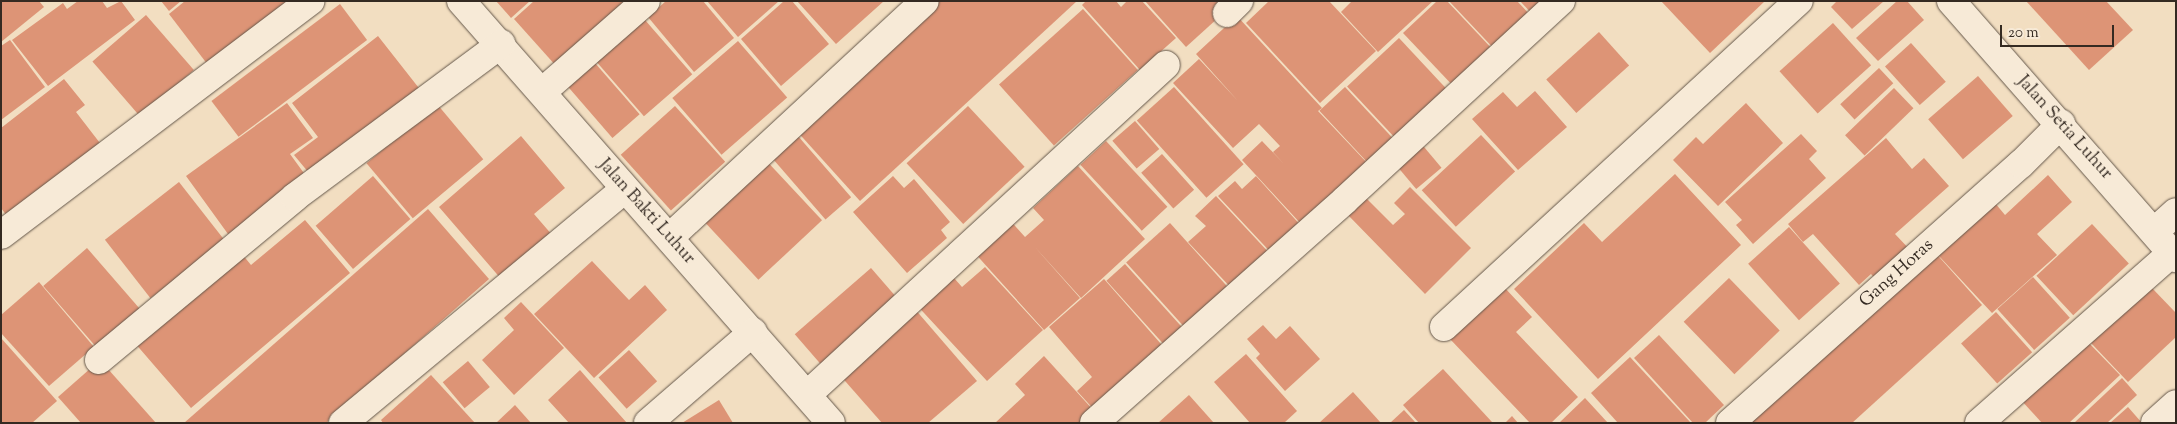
<!DOCTYPE html>
<style>
body{margin:0}
#map{position:relative;width:2177px;height:424px;overflow:hidden;background:#f2dec1;font-family:"Sorts Mill Goudy",serif}
div>[style]{position:absolute}
.building>*{inset:0;background:#dd9476;transform-origin:0 0}
.roads{filter:drop-shadow(0 0 1px #64574a) drop-shadow(0 0 1px #64574a)}
.minor>*{height:28px;margin:-14px;padding:0 14px;transform-origin:14px;border-radius:14px;background:#f7ead7}
span{translate:-50% -50%;white-space:nowrap;text-align:center;line-height:1.15;-webkit-text-stroke:4.5px #f7ead7;paint-order:stroke}
.street-label{font-size:18px;color:#342a22}
.frame{position:absolute;inset:0;border:2px solid #342a22;pointer-events:none}
.scale{position:absolute;left:2000px;top:25px;width:114px;height:22px;box-sizing:border-box;border:2px solid #342a22;border-top:0;padding-left:6px;font-size:15px;line-height:18px;white-space:nowrap;color:#342a22;-webkit-text-stroke:4px #f7ead7;paint-order:stroke}
</style>
<div id="map">
<div class="building">
<div style="clip-path:polygon(1px 1px,39px 1px,44px 7px,1px 42px)"></div>
<div style="clip-path:polygon(78px 1px,102px 1px,107px 8px,121px 1px,135px 20px,48px 86px,12px 40px,63px 3px,67px 9px)"></div>
<div style="clip-path:polygon(161px 1px,181px 1px,169px 11px)"></div>
<div style="clip-path:polygon(185px 1px,289px 1px,211px 69px,169px 14px)"></div>
<div style="clip-path:polygon(496px 1px,530px 1px,511px 18px)"></div>
<div style="clip-path:polygon(534px 1px,634px 1px,557px 67px,514px 19px)"></div>
<div style="clip-path:polygon(666px 1px,703px 1px,734px 38px,694px 72px,648px 17px)"></div>
<div style="clip-path:polygon(707px 1px,779px 1px,738px 37px)"></div>
<div style="clip-path:polygon(784px 1px,792px 1px,829px 44px,781px 86px,741px 39px)"></div>
<div style="clip-path:polygon(797px 1px,884px 1px,836px 44px)"></div>
<div style="clip-path:polygon(932px 1px,1077px 1px,860px 201px,794px 128px)"></div>
<div style="clip-path:polygon(1086px 1px,1116px 1px,1121px 7px,1127px 1px,1142px 1px,1176px 38px,1140px 70px,1082px 5px)"></div>
<div style="clip-path:polygon(1145px 1px,1222px 1px,1229px 8px,1186px 47px)"></div>
<div style="clip-path:polygon(1269px 1px,1329px 1px,1376px 51px,1320px 103px,1246px 23px)"></div>
<div style="clip-path:polygon(1352px 1px,1433px 1px,1378px 52px,1341px 12px)"></div>
<div style="clip-path:polygon(1437px 1px,1447px 1px,1496px 53px,1457px 90px,1403px 33px)"></div>
<div style="clip-path:polygon(1449px 1px,1517px 1px,1535px 20px,1498px 53px)"></div>
<div style="clip-path:polygon(1520px 1px,1552px 1px,1535px 17px)"></div>
<div style="clip-path:polygon(1661px 1px,1765px 1px,1710px 53px)"></div>
<div style="clip-path:polygon(1837px 1px,1884px 1px,1852px 29px,1831px 7px)"></div>
<div style="clip-path:polygon(1897px 1px,1907px 1px,1924px 20px,1878px 61px,1856px 38px)"></div>
<div style="clip-path:polygon(2026px 1px,2106px 1px,2133px 30px,2089px 70px)"></div>
<div style="left:340px;top:4px;width:45px;height:161px;rotate:53deg"></div>
<div style="left:1083px;top:9px;width:82px;height:113px;rotate:48deg"></div>
<div style="left:146px;top:15px;width:73px;height:71px;rotate:49deg"></div>
<div style="clip-path:polygon(1237px 16px,1322px 108px,1318px 111px,1370px 166px,1301px 224px,1242px 160px,1262px 141px,1284px 164px,1273px 152px,1280px 146px,1259px 124px,1233px 148px,1173px 83px,1199px 59px,1238px 101px,1196px 54px)"></div>
<div style="left:645px;top:20px;width:72px;height:64px;rotate:49deg"></div>
<div style="left:1833px;top:23px;width:57px;height:72px;rotate:48deg"></div>
<div style="left:1599px;top:32px;width:45px;height:71px;rotate:48deg"></div>
<div style="clip-path:polygon(378px 36px,422px 92px,314px 179px,294px 155px,318px 137px,292px 103px)"></div>
<div style="left:1399px;top:38px;width:78px;height:71px;rotate:47deg"></div>
<div style="clip-path:polygon(10px 40px,45px 87px,1px 120px,1px 46px)"></div>
<div style="left:738px;top:41px;width:75px;height:87px;rotate:49deg"></div>
<div style="left:1911px;top:43px;width:52px;height:35px;rotate:48deg"></div>
<div style="left:595px;top:63px;width:68px;height:36px;rotate:49deg"></div>
<div style="left:1879px;top:68px;width:21px;height:53px;rotate:47deg"></div>
<div style="left:1978px;top:76px;width:53px;height:66px;rotate:49deg"></div>
<div style="clip-path:polygon(64px 79px,85px 105px,76px 112px,103px 147px,10px 220px,1px 208px,1px 128px)"></div>
<div style="left:1174px;top:87px;width:104px;height:50px;rotate:48deg"></div>
<div style="left:1345px;top:87px;width:79px;height:35px;rotate:47deg"></div>
<div style="left:1894px;top:88px;width:28px;height:68px;rotate:46deg"></div>
<div style="clip-path:polygon(1535px 91px,1567px 127px,1518px 170px,1472px 119px,1503px 92px,1517px 107px)"></div>
<div style="clip-path:polygon(287px 103px,313px 138px,290px 154px,306px 176px,228px 234px,186px 176px)"></div>
<div style="clip-path:polygon(1746px 103px,1783px 143px,1718px 206px,1673px 160px,1696px 137px,1703px 144px)"></div>
<div style="left:437px;top:104px;width:72px;height:92px;rotate:50deg"></div>
<div style="left:675px;top:106px;width:75px;height:73px;rotate:48deg"></div>
<div style="left:968px;top:106px;width:83px;height:84px;rotate:47deg"></div>
<div style="left:1135px;top:121px;width:37px;height:30px;rotate:49deg"></div>
<div style="clip-path:polygon(1801px 134px,1817px 151px,1809px 159px,1826px 178px,1753px 244px,1736px 225px,1742px 220px,1725px 202px)"></div>
<div style="left:1481px;top:135px;width:50px;height:81px;rotate:47deg"></div>
<div style="clip-path:polygon(521px 136px,565px 188px,534px 214px,553px 236px,502px 280px,439px 207px)"></div>
<div style="left:798px;top:136px;width:81px;height:34px;rotate:49deg"></div>
<div style="clip-path:polygon(1886px 138px,1912px 169px,1924px 158px,1949px 186px,1895px 234px,1913px 253px,1878px 282px,1871px 274px,1859px 285px,1813px 234px,1803px 242px,1788px 224px)"></div>
<div style="left:1106px;top:141px;width:90px;height:35px;rotate:47deg"></div>
<div style="left:1419px;top:141px;width:35px;height:33px;rotate:50deg"></div>
<div style="left:1162px;top:154px;width:48px;height:28px;rotate:48deg"></div>
<div style="left:762px;top:156px;width:88px;height:87px;rotate:47deg"></div>
<div style="clip-path:polygon(1078px 166px,1145px 239px,1081px 298px,1034px 246px,1080px 298px,1044px 330px,972px 250px,1008px 218px,1025px 237px,1044px 220px,1033px 208px)"></div>
<div style="clip-path:polygon(1675px 174px,1741px 245px,1598px 379px,1514px 289px,1584px 223px,1602px 242px)"></div>
<div style="clip-path:polygon(2048px 175px,2072px 202px,2037px 234px,2057px 255px,1992px 313px,1938px 255px,1995px 203px,2005px 215px)"></div>
<div style="left:373px;top:176px;width:57px;height:76px;rotate:49deg"></div>
<div style="clip-path:polygon(893px 176px,904px 188px,914px 179px,950px 222px,941px 230px,947px 238px,907px 273px,853px 212px)"></div>
<div style="clip-path:polygon(1256px 176px,1304px 229px,1275px 257px,1218px 196px,1235px 181px,1242px 189px)"></div>
<div style="left:179px;top:182px;width:74px;height:94px;rotate:52deg"></div>
<div style="clip-path:polygon(1410px 187px,1471px 248px,1425px 294px,1348px 215px,1366px 198px,1393px 225px,1405px 214px,1394px 203px)"></div>
<div style="clip-path:polygon(1216px 196px,1272px 256px,1234px 291px,1188px 242px,1206px 226px,1195px 216px)"></div>
<div style="clip-path:polygon(428px 209px,489px 279px,386px 370px,326px 423px,184px 423px)"></div>
<div style="clip-path:polygon(305px 220px,350px 273px,191px 408px,134px 342px,242px 254px,251px 265px)"></div>
<div style="left:1170px;top:223px;width:92px;height:59px;rotate:48deg"></div>
<div style="left:2092px;top:224px;width:54px;height:76px;rotate:47deg"></div>
<div style="left:1789px;top:227px;width:76px;height:55px;rotate:48deg"></div>
<div style="left:87px;top:248px;width:84px;height:58px;rotate:49deg"></div>
<div style="clip-path:polygon(1933px 250px,1982px 305px,1852px 423px,1741px 423px)"></div>
<div style="clip-path:polygon(592px 261px,629px 300px,645px 285px,667px 310px,594px 378px,534px 314px)"></div>
<div style="left:1125px;top:264px;width:93px;height:25px;rotate:48deg"></div>
<div style="clip-path:polygon(985px 267px,1043px 330px,987px 381px,912px 300px,946px 269px,962px 287px)"></div>
<div style="left:871px;top:268px;width:41px;height:101px;rotate:49deg"></div>
<div style="left:2033px;top:277px;width:55px;height:48px;rotate:48deg"></div>
<div style="left:1729px;top:278px;width:73px;height:63px;rotate:46deg"></div>
<div style="clip-path:polygon(1104px 279px,1168px 352px,1098px 414px,1077px 391px,1092px 377px,1049px 327px)"></div>
<div style="clip-path:polygon(39px 282px,94px 347px,49px 386px,1px 333px,1px 315px)"></div>
<div style="clip-path:polygon(1504px 287px,1532px 317px,1516px 332px,1578px 397px,1551px 423px,1530px 423px,1450px 339px)"></div>
<div style="clip-path:polygon(2151px 287px,2176px 313px,2176px 337px,2128px 382px,2091px 343px)"></div>
<div style="clip-path:polygon(521px 302px,564px 348px,514px 395px,482px 360px,514px 330px,504px 318px)"></div>
<div style="clip-path:polygon(914px 308px,977px 381px,928px 423px,882px 423px,838px 373px)"></div>
<div style="left:1996px;top:312px;width:54px;height:47px;rotate:48deg"></div>
<div style="clip-path:polygon(1263px 325px,1276px 339px,1290px 326px,1320px 359px,1285px 391px,1256px 358px,1260px 354px,1247px 339px)"></div>
<div style="clip-path:polygon(1659px 335px,1724px 405px,1705px 423px,1693px 423px,1634px 358px)"></div>
<div style="clip-path:polygon(1px 338px,57px 401px,32px 423px,1px 423px)"></div>
<div style="clip-path:polygon(2086px 340px,2120px 375px,2069px 423px,2042px 423px,2021px 400px)"></div>
<div style="left:629px;top:350px;width:42px;height:41px;rotate:48deg"></div>
<div style="clip-path:polygon(1246px 354px,1297px 411px,1284px 423px,1250px 423px,1214px 382px)"></div>
<div style="clip-path:polygon(1044px 356px,1095px 412px,1084px 423px,995px 423px,1025px 395px,1015px 384px)"></div>
<div style="clip-path:polygon(1630px 357px,1691px 423px,1618px 423px,1591px 393px)"></div>
<div style="clip-path:polygon(100px 360px,156px 423px,81px 423px,58px 397px)"></div>
<div style="left:468px;top:361px;width:34px;height:33px;rotate:50deg"></div>
<div style="clip-path:polygon(1443px 369px,1492px 422px,1491px 423px,1419px 423px,1403px 405px)"></div>
<div style="clip-path:polygon(580px 370px,594px 386px,627px 423px,569px 423px,548px 400px)"></div>
<div style="clip-path:polygon(431px 375px,475px 423px,383px 423px,381px 420px)"></div>
<div style="clip-path:polygon(2122px 378px,2137px 395px,2107px 423px,2074px 423px)"></div>
<div style="clip-path:polygon(1353px 392px,1381px 423px,1319px 423px)"></div>
<div style="clip-path:polygon(1189px 395px,1214px 423px,1158px 423px)"></div>
<div style="clip-path:polygon(1585px 398px,1608px 423px,1559px 423px)"></div>
<div style="clip-path:polygon(719px 400px,733px 423px,682px 423px)"></div>
<div style="clip-path:polygon(515px 405px,531px 423px,496px 423px)"></div>
<div style="clip-path:polygon(2128px 407px,2142px 423px,2110px 423px)"></div>
<div style="clip-path:polygon(1404px 410px,1416px 423px,1390px 423px)"></div>
<div style="clip-path:polygon(1512px 416px,1518px 423px,1505px 423px)"></div>
</div>
<div class="roads">
<div class="minor">
<div style="left:461px;top:1px;width:561px;rotate:48.76deg"></div>
<div style="left:1951px;top:1px;width:342px;rotate:48.8deg"></div>
<div style="left:1227px;top:13px;width:17px;rotate:-45deg"></div>
<div style="left:542px;top:92px;width:138px;rotate:-41.2deg"></div>
<div style="left:2155px;top:231px;width:28px;rotate:-42deg"></div>
<div style="left:1px;top:235px;width:388px;rotate:-37.1deg"></div>
<div style="left:670px;top:237px;width:347px;rotate:-42.8deg"></div>
<div style="left:1444px;top:327px;width:482px;rotate:-42.6deg"></div>
<div style="left:99px;top:360px;width:255px;rotate:-39.7deg"></div>
<div style="left:295px;top:197px;width:257px;rotate:-36.6deg"></div>
<div style="left:808px;top:394px;width:486px;rotate:-42.6deg"></div>
<div style="left:343px;top:423px;width:366px;rotate:-39.7deg"></div>
<div style="left:648px;top:423px;width:139px;rotate:-40.9deg"></div>
<div style="left:1094px;top:423px;width:336px;rotate:-41.6deg"></div>
<div style="left:1345px;top:200px;width:294px;rotate:-42.7deg"></div>
<div style="left:1730px;top:423px;width:390px;rotate:-41.7deg"></div>
<div style="left:2021px;top:164px;width:57px;rotate:-45deg"></div>
<div style="left:1979px;top:423px;width:257px;rotate:-41.4deg"></div>
<div style="left:2155px;top:423px;width:28px;rotate:-42deg"></div>
</div>
</div>
<div class="street-label">
<span style="left:2064px;top:128px;rotate:48deg">Jalan Setia Luhur</span>
<span style="left:646px;top:212px;rotate:48deg">Jalan Bakti Luhur</span>
<span style="left:1897px;top:274px;rotate:-42deg">Gang Horas</span>
</div>
<div class="frame"></div>
<div class="scale">20 m</div>
</div>
